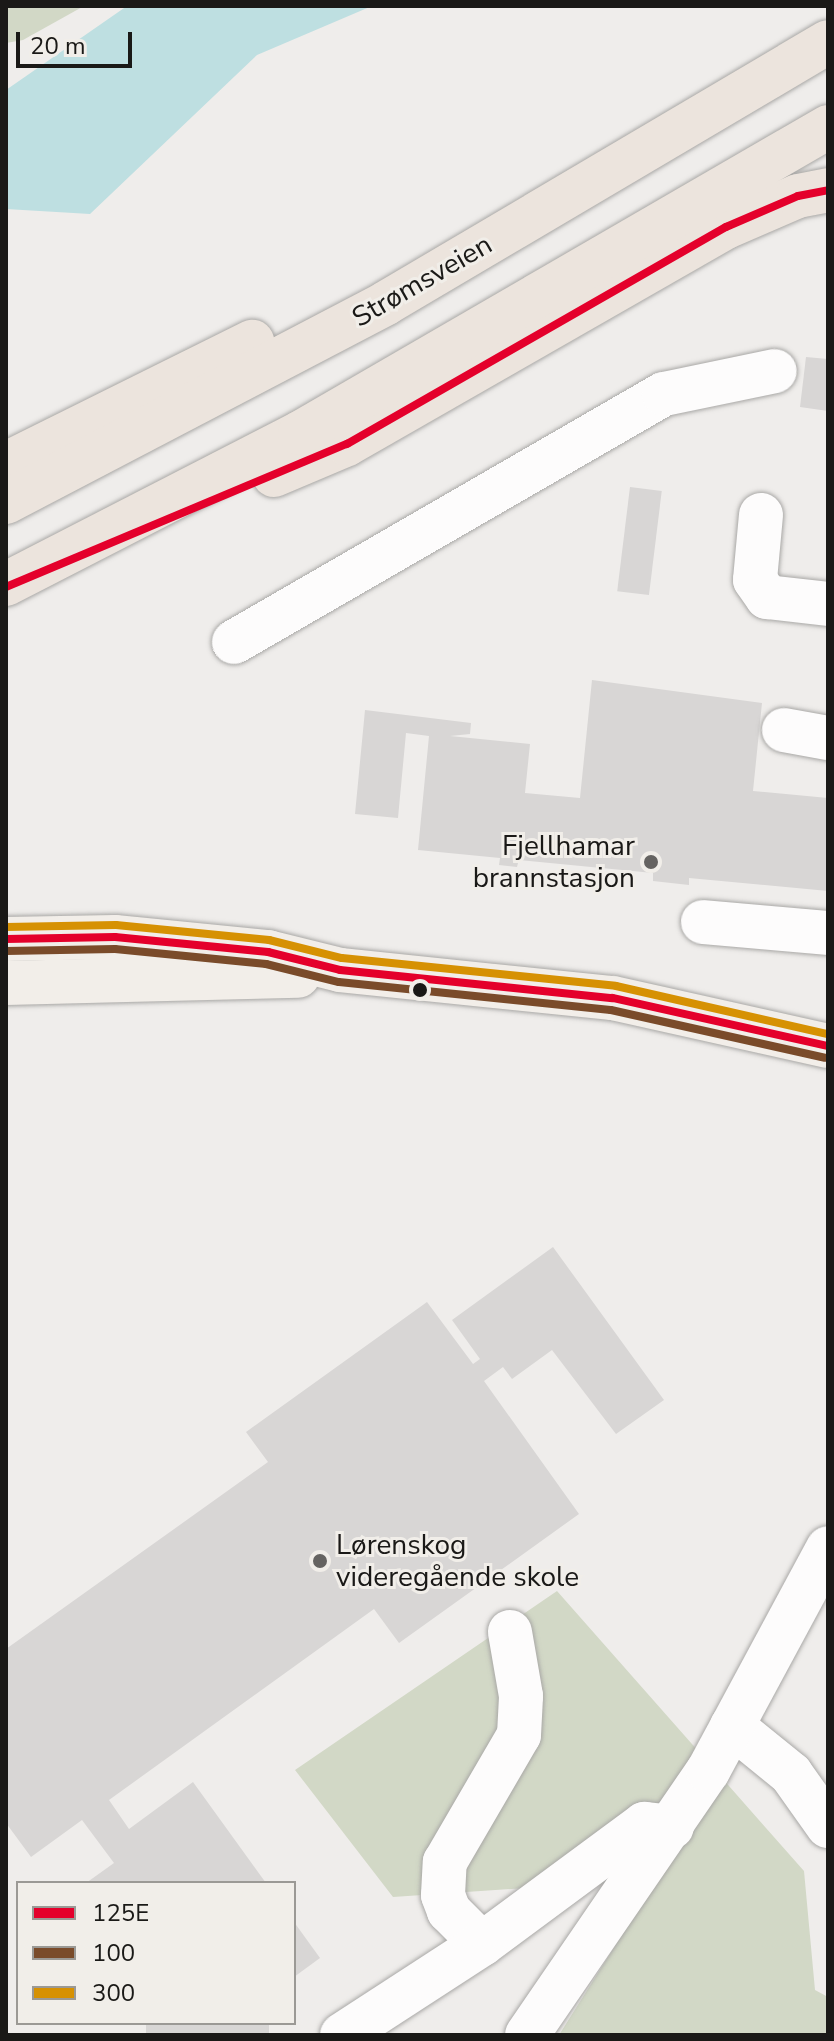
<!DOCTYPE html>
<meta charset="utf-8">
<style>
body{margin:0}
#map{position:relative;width:834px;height:2041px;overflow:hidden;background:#efedeb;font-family:"Nunito Sans",sans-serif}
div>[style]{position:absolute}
.green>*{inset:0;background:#d2d8c6}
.water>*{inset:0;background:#bedfe1}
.building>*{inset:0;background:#d8d6d5;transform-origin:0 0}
.roads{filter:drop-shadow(0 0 2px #a9a8a6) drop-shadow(0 0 2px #a9a8a6)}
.minor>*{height:44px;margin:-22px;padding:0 22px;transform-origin:22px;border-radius:22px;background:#fdfcfc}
.major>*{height:44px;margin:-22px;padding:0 22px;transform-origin:22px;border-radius:22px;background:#f2eee9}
.highway>*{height:44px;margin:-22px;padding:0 22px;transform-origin:22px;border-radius:22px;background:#ece4dd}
.bus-1>*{height:8px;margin:-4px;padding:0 4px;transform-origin:4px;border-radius:4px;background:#e4002b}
.bus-2>*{height:8px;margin:-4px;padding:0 4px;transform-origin:4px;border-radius:4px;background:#7a4b2a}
.bus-3>*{height:8px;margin:-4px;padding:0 4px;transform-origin:4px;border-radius:4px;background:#d69103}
.dots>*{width:22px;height:22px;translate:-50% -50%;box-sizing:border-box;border:4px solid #f1eee9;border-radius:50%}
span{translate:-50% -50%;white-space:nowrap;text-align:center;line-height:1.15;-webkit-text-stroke:6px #f1eee9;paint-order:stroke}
.street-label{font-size:28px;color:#1a1917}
.poi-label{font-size:28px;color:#1a1917}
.right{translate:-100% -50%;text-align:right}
.left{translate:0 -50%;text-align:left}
.frame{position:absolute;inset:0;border:8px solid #1a1917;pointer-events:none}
.legend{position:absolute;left:16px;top:1881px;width:280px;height:144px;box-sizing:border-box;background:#f1eee9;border:2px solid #9b9995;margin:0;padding:10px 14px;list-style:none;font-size:24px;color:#1a1917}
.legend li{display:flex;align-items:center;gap:16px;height:40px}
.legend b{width:40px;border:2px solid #9b9995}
.scale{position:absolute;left:16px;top:32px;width:116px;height:36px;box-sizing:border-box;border:4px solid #1a1917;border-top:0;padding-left:10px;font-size:24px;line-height:28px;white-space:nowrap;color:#1a1917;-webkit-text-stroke:6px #f1eee9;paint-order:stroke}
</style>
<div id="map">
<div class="green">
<div style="clip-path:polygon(6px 6px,84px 6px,23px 40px,6px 43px)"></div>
<div style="clip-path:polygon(557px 1591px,804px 1871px,815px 1990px,828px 1997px,828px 2035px,559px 2035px,657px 1879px,393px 1897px,295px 1770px)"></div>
</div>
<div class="water">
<div style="clip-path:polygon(127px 6px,372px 6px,257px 55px,90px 214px,6px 209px,6px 90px)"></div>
</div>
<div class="building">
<div style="clip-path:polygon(806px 357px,828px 359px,828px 411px,800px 407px)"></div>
<div style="left:630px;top:487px;width:32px;height:105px;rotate:7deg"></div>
<div style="clip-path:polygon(592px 680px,762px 703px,753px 791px,828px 798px,828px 891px,689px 878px,689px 885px,653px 881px,653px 873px,519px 860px,520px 855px,517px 867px,499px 865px,500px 858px,418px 850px,429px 736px,406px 733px,398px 818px,355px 814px,365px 710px,471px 723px,470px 734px,450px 736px,530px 744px,525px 793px,580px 798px)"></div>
<div style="clip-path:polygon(553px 1247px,664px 1400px,616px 1434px,552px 1350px,512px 1379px,503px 1367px,484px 1381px,579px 1514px,399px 1643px,374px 1609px,109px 1800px,129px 1829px,193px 1782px,266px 1883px,86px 1883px,114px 1863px,82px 1820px,31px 1857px,6px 1823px,6px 1649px,268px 1462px,246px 1432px,427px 1302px,473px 1364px,480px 1359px,452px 1320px)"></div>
<div style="clip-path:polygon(294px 1922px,320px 1958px,294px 1977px)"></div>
<div style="left:146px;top:2023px;width:123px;height:14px"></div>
</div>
<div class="roads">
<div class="minor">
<div style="left:761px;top:515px;width:65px;rotate:95.3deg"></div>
<div style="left:755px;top:580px;width:21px;rotate:55deg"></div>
<div style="left:767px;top:597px;width:61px;rotate:6.5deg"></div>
<div style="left:234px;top:642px;width:496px;rotate:-30deg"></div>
<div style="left:664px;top:394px;width:113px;rotate:-11.7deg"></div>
<div style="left:784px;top:730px;width:45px;rotate:10.3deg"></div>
<div style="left:703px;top:922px;width:125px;rotate:5deg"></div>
<div style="left:732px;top:1726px;width:76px;rotate:39.1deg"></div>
<div style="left:791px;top:1774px;width:64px;rotate:54.6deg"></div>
<div style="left:482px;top:1944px;width:47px;rotate:-135deg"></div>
<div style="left:449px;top:1911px;width:17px;rotate:-111deg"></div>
<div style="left:443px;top:1895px;width:33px;rotate:-87deg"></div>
<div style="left:445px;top:1862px;width:147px;rotate:-59.8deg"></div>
<div style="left:519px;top:1735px;width:39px;rotate:-87deg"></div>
<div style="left:521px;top:1696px;width:65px;rotate:-99.8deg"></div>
<div style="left:342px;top:2035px;width:167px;rotate:-33deg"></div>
<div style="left:482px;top:1944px;width:202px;rotate:-36.5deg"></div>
<div style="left:644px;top:1824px;width:28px;rotate:6deg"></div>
<div style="left:527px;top:2035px;width:320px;rotate:-55.6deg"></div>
<div style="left:708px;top:1771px;width:253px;rotate:-61.7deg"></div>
</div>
<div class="major">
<div style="left:6px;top:939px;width:109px;rotate:-1.1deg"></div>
<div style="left:115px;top:937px;width:154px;rotate:5.6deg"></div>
<div style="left:268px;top:952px;width:74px;rotate:14deg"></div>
<div style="left:340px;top:970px;width:274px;rotate:5.9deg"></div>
<div style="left:613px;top:998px;width:220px;rotate:12.6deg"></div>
<div style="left:6px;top:983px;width:292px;rotate:-1.4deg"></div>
</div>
<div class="highway">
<div style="left:6px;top:464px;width:275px;rotate:-26.4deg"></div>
<div style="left:274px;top:475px;width:79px;rotate:-23deg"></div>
<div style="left:347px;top:444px;width:437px;rotate:-29.8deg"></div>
<div style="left:726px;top:227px;width:78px;rotate:-23.3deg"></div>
<div style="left:798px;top:196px;width:31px;rotate:-11deg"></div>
<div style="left:6px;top:502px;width:429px;rotate:-27.6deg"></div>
<div style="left:386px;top:303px;width:513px;rotate:-30.56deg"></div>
<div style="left:6px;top:584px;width:331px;rotate:-27.2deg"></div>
<div style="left:300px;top:433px;width:610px;rotate:-30.09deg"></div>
</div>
</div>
<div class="bus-1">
<div style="left:6px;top:587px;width:370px;rotate:-22.8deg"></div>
<div style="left:347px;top:444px;width:437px;rotate:-29.8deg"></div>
<div style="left:726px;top:227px;width:78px;rotate:-23.3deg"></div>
<div style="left:798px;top:196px;width:31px;rotate:-11deg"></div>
<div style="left:6px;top:939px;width:109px;rotate:-1.1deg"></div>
<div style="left:115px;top:937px;width:154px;rotate:5.6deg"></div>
<div style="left:268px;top:952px;width:74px;rotate:14deg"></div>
<div style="left:340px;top:970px;width:274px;rotate:5.9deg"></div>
<div style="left:613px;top:998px;width:220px;rotate:12.6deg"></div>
</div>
<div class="bus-2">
<div style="left:6px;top:951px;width:109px;rotate:-1.1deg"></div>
<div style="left:115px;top:949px;width:152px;rotate:5.7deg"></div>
<div style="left:266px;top:964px;width:75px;rotate:13.9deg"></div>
<div style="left:339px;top:982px;width:273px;rotate:5.9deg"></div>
<div style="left:611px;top:1010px;width:219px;rotate:12.6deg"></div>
</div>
<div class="bus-3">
<div style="left:6px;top:927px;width:110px;rotate:-1deg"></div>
<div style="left:116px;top:925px;width:154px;rotate:5.6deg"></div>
<div style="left:269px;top:940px;width:75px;rotate:13.9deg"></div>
<div style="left:342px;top:958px;width:275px;rotate:5.8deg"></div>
<div style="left:616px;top:986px;width:217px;rotate:12.8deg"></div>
</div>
<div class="dots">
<div style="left:651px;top:862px;background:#656361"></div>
<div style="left:420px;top:990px;background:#1a1917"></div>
<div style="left:320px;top:1561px;background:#656361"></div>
</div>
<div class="street-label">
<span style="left:422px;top:281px;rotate:-30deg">Strømsveien</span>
</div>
<div class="poi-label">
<span class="right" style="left:635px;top:862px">Fjellhamar<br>brannstasjon</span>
<span class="left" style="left:336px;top:1561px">Lørenskog<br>videregående skole</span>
</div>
<div class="frame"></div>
<ul class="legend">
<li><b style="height:10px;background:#e4002b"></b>125E</li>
<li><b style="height:10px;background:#7a4b2a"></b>100</li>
<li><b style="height:10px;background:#d69103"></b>300</li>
</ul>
<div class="scale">20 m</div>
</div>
